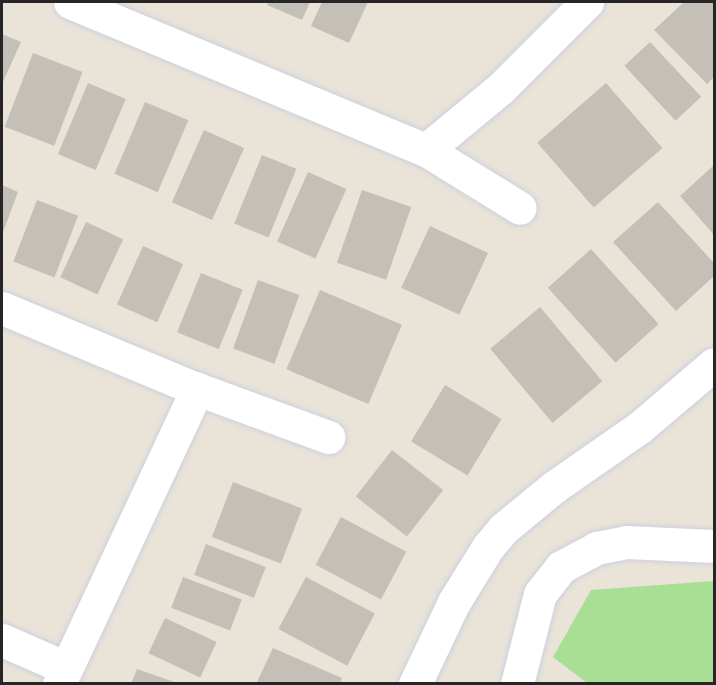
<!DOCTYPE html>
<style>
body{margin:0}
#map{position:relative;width:716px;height:685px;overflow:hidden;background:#e9e3d8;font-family:"Nunito Sans",sans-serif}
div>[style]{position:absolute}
.green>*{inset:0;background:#a9df95}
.building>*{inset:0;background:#c4c0b8;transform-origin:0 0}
.roads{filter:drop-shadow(0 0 2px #cdcfdf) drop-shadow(0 0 2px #cdcfdf)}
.minor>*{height:33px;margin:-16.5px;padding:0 16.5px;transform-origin:16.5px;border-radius:16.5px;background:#fff}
span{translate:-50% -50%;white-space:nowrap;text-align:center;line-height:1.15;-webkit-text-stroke:6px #fff;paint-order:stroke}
.frame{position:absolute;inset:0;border:3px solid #262626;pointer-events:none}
</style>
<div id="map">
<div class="green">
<div style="clip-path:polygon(714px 581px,714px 683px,587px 683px,553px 657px,591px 590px)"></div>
</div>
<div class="building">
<div style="clip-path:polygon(268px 2px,310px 2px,302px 20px,267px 5px)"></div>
<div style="clip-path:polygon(322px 2px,368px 2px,349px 43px,311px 26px)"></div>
<div style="clip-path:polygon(684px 2px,714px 2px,714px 77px,707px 84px,654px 30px)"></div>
<div style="clip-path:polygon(2px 34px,21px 42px,2px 84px)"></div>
<div style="left:650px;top:42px;width:75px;height:35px;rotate:47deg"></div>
<div style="left:33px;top:53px;width:53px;height:79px;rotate:21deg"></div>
<div style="left:88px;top:83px;width:41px;height:77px;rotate:23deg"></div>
<div style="left:606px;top:83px;width:86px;height:91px;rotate:49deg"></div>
<div style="left:145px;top:102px;width:47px;height:78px;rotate:23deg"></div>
<div style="left:204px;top:130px;width:44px;height:79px;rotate:24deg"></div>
<div style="left:262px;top:155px;width:37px;height:74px;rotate:22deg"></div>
<div style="clip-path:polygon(714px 165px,714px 235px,680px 196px)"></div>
<div style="left:308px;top:172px;width:42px;height:76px;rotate:24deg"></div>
<div style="clip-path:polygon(2px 185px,18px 192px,2px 235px)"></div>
<div style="left:362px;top:190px;width:52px;height:77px;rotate:19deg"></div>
<div style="left:37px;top:200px;width:44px;height:66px;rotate:21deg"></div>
<div style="clip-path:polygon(658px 202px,714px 263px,714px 276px,676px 311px,613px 242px)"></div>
<div style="left:86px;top:222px;width:41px;height:61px;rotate:25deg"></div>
<div style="left:430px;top:226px;width:64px;height:68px;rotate:25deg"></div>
<div style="left:143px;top:246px;width:44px;height:64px;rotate:24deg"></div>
<div style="left:591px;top:249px;width:101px;height:58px;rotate:48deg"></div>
<div style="left:201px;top:273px;width:45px;height:64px;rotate:22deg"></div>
<div style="left:258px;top:280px;width:44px;height:73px;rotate:20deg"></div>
<div style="left:320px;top:290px;width:89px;height:86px;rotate:23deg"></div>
<div style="left:540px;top:307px;width:97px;height:65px;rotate:50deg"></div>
<div style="left:445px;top:385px;width:66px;height:66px;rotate:31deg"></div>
<div style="left:392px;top:450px;width:65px;height:59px;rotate:38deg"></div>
<div style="left:233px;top:482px;width:74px;height:59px;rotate:21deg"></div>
<div style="left:341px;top:517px;width:74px;height:54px;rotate:28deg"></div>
<div style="left:206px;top:544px;width:64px;height:33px;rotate:21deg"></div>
<div style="left:183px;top:577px;width:63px;height:33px;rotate:21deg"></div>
<div style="left:306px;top:577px;width:78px;height:59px;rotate:28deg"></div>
<div style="left:165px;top:618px;width:57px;height:39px;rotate:25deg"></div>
<div style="clip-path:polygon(273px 648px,342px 678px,340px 684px,256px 684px)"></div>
<div style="clip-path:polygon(137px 669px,177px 683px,177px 684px,131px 684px)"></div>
</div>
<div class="roads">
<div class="minor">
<div style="left:70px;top:2px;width:386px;rotate:22.6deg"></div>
<div style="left:426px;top:150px;width:110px;rotate:31.7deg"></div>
<div style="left:426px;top:150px;width:97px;rotate:-39.6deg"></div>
<div style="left:501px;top:88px;width:122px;rotate:-45deg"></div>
<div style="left:2px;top:308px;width:211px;rotate:22.6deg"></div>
<div style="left:197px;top:389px;width:140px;rotate:20.1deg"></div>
<div style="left:2px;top:640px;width:70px;rotate:23.6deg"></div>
<div style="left:59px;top:684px;width:326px;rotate:-64.9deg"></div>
<div style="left:415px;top:684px;width:91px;rotate:-64.6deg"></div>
<div style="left:454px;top:602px;width:65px;rotate:-58.3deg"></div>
<div style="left:488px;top:547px;width:23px;rotate:-50deg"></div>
<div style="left:503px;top:529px;width:66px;rotate:-39.5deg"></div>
<div style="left:554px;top:487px;width:105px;rotate:-34.9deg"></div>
<div style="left:640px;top:427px;width:97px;rotate:-40.4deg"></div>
<div style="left:517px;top:684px;width:93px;rotate:-75.7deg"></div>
<div style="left:540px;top:594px;width:34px;rotate:-52deg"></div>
<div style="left:561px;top:567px;width:40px;rotate:-28deg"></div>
<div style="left:596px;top:548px;width:31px;rotate:-11deg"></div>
<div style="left:626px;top:542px;width:88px;rotate:2.6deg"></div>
</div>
</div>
<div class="frame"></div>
</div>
